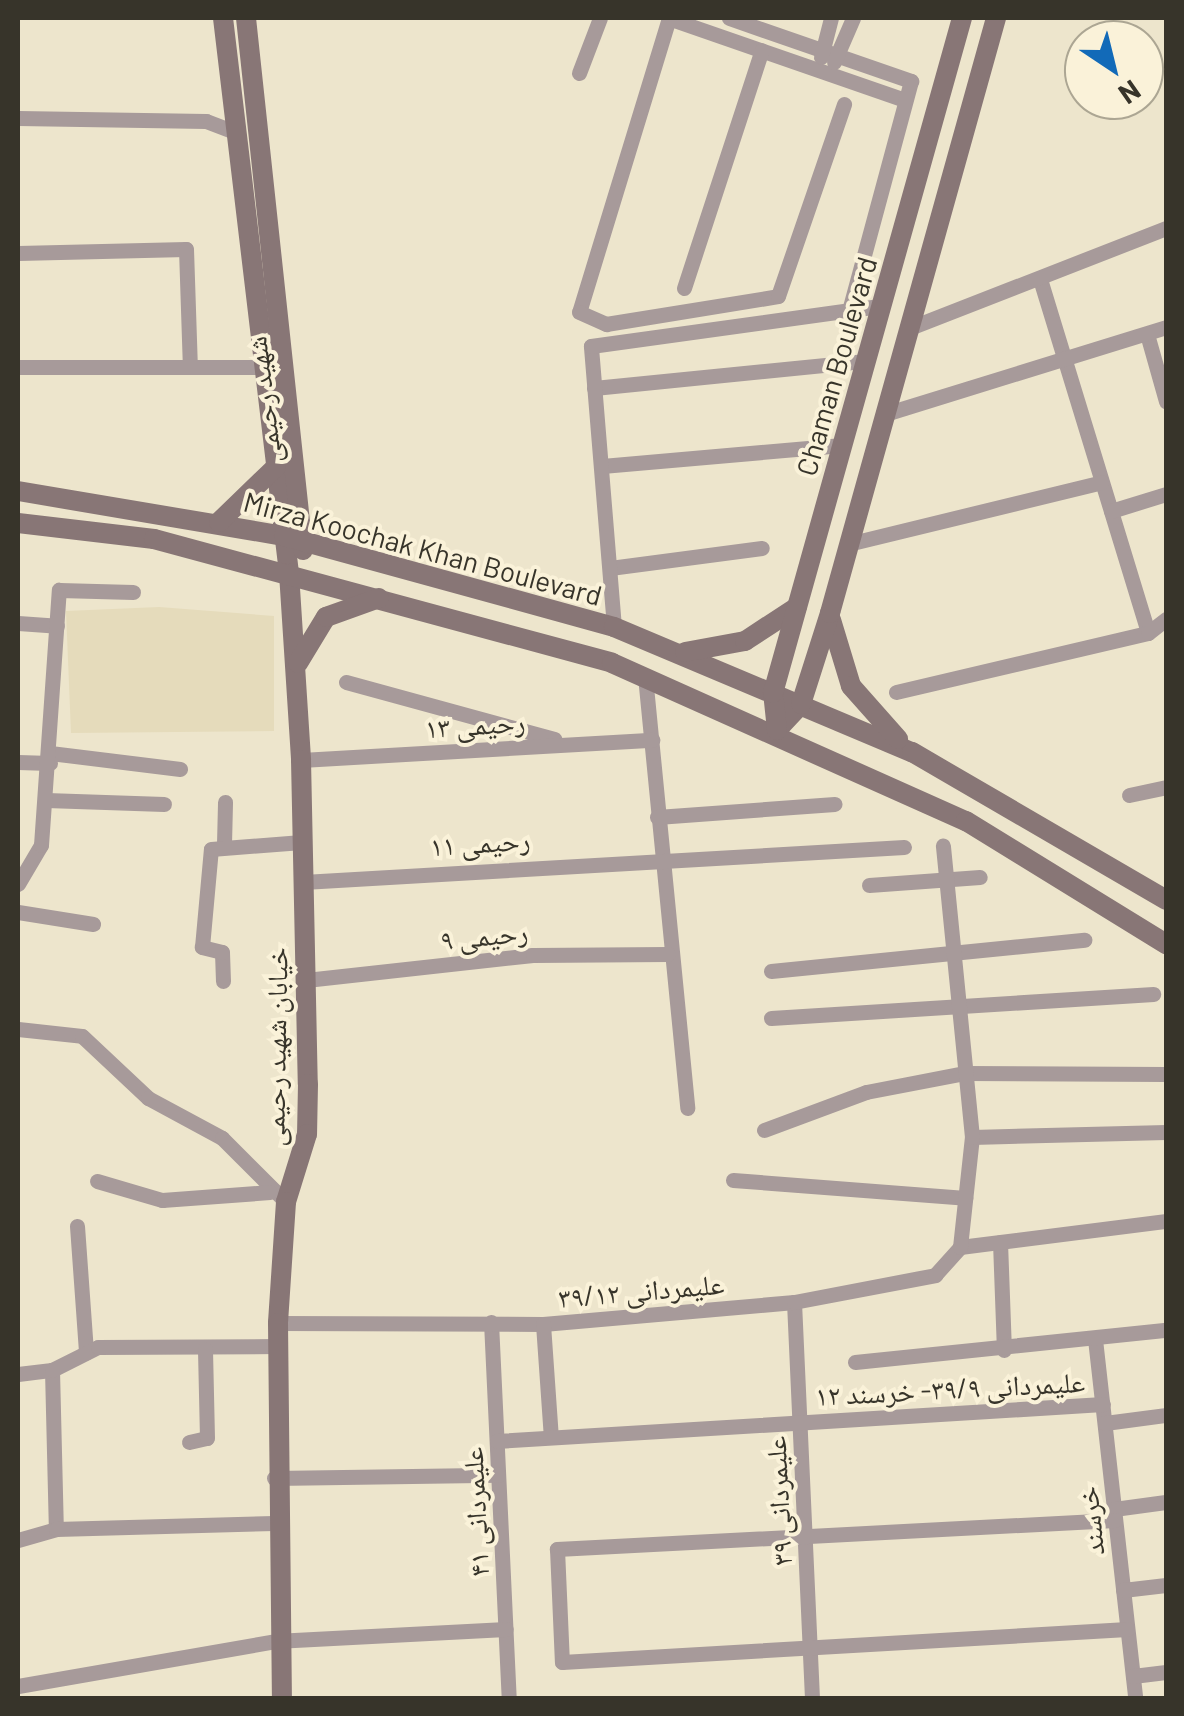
<!DOCTYPE html>
<meta charset="utf-8">
<style>
body{margin:0}
#map{position:relative;width:1184px;height:1716px;overflow:hidden;background:#ede5cc;font-family:Barlow,"Noto Naskh Arabic",sans-serif}
div>[style]{position:absolute}
.built>*{inset:0;background:#e5dbbb}
.street>*{height:15px;margin:-7.5px;padding:0 7.5px;transform-origin:7.5px;border-radius:7.5px;background:#a79a9a}
.secondary>*{height:20px;margin:-10px;padding:0 10px;transform-origin:10px;border-radius:10px;background:#887676}
span{translate:-50% -50%;white-space:nowrap;text-align:center;line-height:1.15;-webkit-text-stroke:8px #faf2d9;paint-order:stroke}
.street-label{font-size:28px;color:#37342a}
.frame{position:absolute;inset:0;border:20px solid #37342a;pointer-events:none}
.north{position:absolute;left:1064px;top:20px;width:100px;height:100px;box-sizing:border-box;background:#faf2d9;border:2px solid #aca693;border-radius:50%;rotate:145deg;font-size:28px;font-weight:700;line-height:40px;text-align:center;color:#37342a}
.north::after{content:'';display:block;margin:auto;width:35px;height:45px;background:#126ab8;clip-path:polygon(50% 0,100% 100%,50% 72%,0 100%)}
</style>
<div id="map">
<div class="built">
<div style="clip-path:polygon(159px 607px,274px 616px,274px 731px,71px 733px,66px 611px)"></div>
</div>
<div class="street">
<div style="left:668px;top:18px;width:251px;rotate:19.1deg"></div>
<div style="left:669px;top:18px;width:307px;rotate:107deg"></div>
<div style="left:579px;top:312px;width:30px;rotate:24deg"></div>
<div style="left:606px;top:324px;width:174px;rotate:-9.2deg"></div>
<div style="left:778px;top:296px;width:203px;rotate:-71deg"></div>
<div style="left:729px;top:18px;width:193px;rotate:19.1deg"></div>
<div style="left:911px;top:81px;width:237px;rotate:105.1deg"></div>
<div style="left:821px;top:57px;width:40px;rotate:-75.6deg"></div>
<div style="left:834px;top:62px;width:48px;rotate:-66.6deg"></div>
<div style="left:579px;top:73px;width:59px;rotate:-69.1deg"></div>
<div style="left:18px;top:118px;width:188px;rotate:0.9deg"></div>
<div style="left:206px;top:121px;width:33px;rotate:21deg"></div>
<div style="left:18px;top:253px;width:168px;rotate:-1.4deg"></div>
<div style="left:186px;top:249px;width:118px;rotate:88.1deg"></div>
<div style="left:1040px;top:279px;width:370px;rotate:73deg"></div>
<div style="left:684px;top:288px;width:250px;rotate:-71.9deg"></div>
<div style="left:907px;top:329px;width:278px;rotate:-21.3deg"></div>
<div style="left:1147px;top:334px;width:70px;rotate:74.2deg"></div>
<div style="left:18px;top:367px;width:246px"></div>
<div style="left:594px;top:388px;width:273px;rotate:-5.7deg"></div>
<div style="left:885px;top:414px;width:294px;rotate:-17.2deg"></div>
<div style="left:602px;top:466px;width:241px;rotate:-5deg"></div>
<div style="left:1111px;top:511px;width:58px;rotate:-17.2deg"></div>
<div style="left:848px;top:544px;width:261px;rotate:-13.7deg"></div>
<div style="left:610px;top:568px;width:153px;rotate:-7.5deg"></div>
<div style="left:18px;top:623px;width:39px;rotate:4deg"></div>
<div style="left:614px;top:627px;width:282px;rotate:-94.7deg"></div>
<div style="left:591px;top:346px;width:293px;rotate:-7.9deg"></div>
<div style="left:645px;top:676px;width:434px;rotate:84.4deg"></div>
<div style="left:346px;top:682px;width:216px;rotate:15.3deg"></div>
<div style="left:896px;top:692px;width:259px;rotate:-13.2deg"></div>
<div style="left:1148px;top:633px;width:23px;rotate:-38deg"></div>
<div style="left:50px;top:753px;width:131px;rotate:7deg"></div>
<div style="left:301px;top:760px;width:352px;rotate:-3.3deg"></div>
<div style="left:18px;top:762px;width:32px;rotate:2deg"></div>
<div style="left:1129px;top:795px;width:38px;rotate:-12deg"></div>
<div style="left:46px;top:800px;width:118px;rotate:1.9deg"></div>
<div style="left:657px;top:817px;width:178px;rotate:-4.2deg"></div>
<div style="left:224px;top:844px;width:42px;rotate:-88.6deg"></div>
<div style="left:303px;top:882px;width:602px;rotate:-3.33deg"></div>
<div style="left:18px;top:884px;width:45px;rotate:-59.5deg"></div>
<div style="left:41px;top:845px;width:256px;rotate:-86deg"></div>
<div style="left:59px;top:590px;width:74px;rotate:1.5deg"></div>
<div style="left:869px;top:885px;width:111px;rotate:-4.1deg"></div>
<div style="left:18px;top:912px;width:76px;rotate:9.1deg"></div>
<div style="left:771px;top:971px;width:315px;rotate:-5.7deg"></div>
<div style="left:306px;top:980px;width:228px;rotate:-6.3deg"></div>
<div style="left:533px;top:955px;width:135px;rotate:-0.4deg"></div>
<div style="left:223px;top:981px;width:29px;rotate:-92deg"></div>
<div style="left:222px;top:952px;width:21px;rotate:-166deg"></div>
<div style="left:202px;top:947px;width:98px;rotate:-84.8deg"></div>
<div style="left:211px;top:849px;width:91px;rotate:-4.4deg"></div>
<div style="left:771px;top:1018px;width:383px;rotate:-3.6deg"></div>
<div style="left:18px;top:1029px;width:64px;rotate:6.2deg"></div>
<div style="left:82px;top:1036px;width:91px;rotate:43.2deg"></div>
<div style="left:148px;top:1098px;width:84px;rotate:28.4deg"></div>
<div style="left:222px;top:1138px;width:91px;rotate:45deg"></div>
<div style="left:764px;top:1130px;width:109px;rotate:-20.4deg"></div>
<div style="left:866px;top:1092px;width:101px;rotate:-10.9deg"></div>
<div style="left:965px;top:1073px;width:201px;rotate:0.3deg"></div>
<div style="left:972px;top:1137px;width:194px;rotate:-1.5deg"></div>
<div style="left:733px;top:1180px;width:233px;rotate:4.4deg"></div>
<div style="left:97px;top:1181px;width:68px;rotate:16.3deg"></div>
<div style="left:162px;top:1200px;width:108px;rotate:-4.2deg"></div>
<div style="left:77px;top:1226px;width:127px;rotate:85.9deg"></div>
<div style="left:1000px;top:1242px;width:108px;rotate:87.9deg"></div>
<div style="left:960px;top:1247px;width:208px;rotate:-7.2deg"></div>
<div style="left:794px;top:1302px;width:396px;rotate:87.4deg"></div>
<div style="left:491px;top:1322px;width:376px;rotate:87.3deg"></div>
<div style="left:278px;top:1323px;width:265px;rotate:0.2deg"></div>
<div style="left:543px;top:1324px;width:252px;rotate:-5deg"></div>
<div style="left:794px;top:1302px;width:144px;rotate:-10.8deg"></div>
<div style="left:935px;top:1275px;width:38px;rotate:-48deg"></div>
<div style="left:960px;top:1247px;width:111px;rotate:-83.8deg"></div>
<div style="left:972px;top:1137px;width:293px;rotate:-95.7deg"></div>
<div style="left:543px;top:1324px;width:113px;rotate:86deg"></div>
<div style="left:1095px;top:1339px;width:361px;rotate:83.6deg"></div>
<div style="left:855px;top:1362px;width:313px;rotate:-5.9deg"></div>
<div style="left:52px;top:1370px;width:159px;rotate:88.6deg"></div>
<div style="left:18px;top:1374px;width:34px;rotate:-7deg"></div>
<div style="left:52px;top:1370px;width:51px;rotate:-26.6deg"></div>
<div style="left:98px;top:1347px;width:180px;rotate:-0.3deg"></div>
<div style="left:1105px;top:1423px;width:62px;rotate:-7.5deg"></div>
<div style="left:497px;top:1441px;width:607px;rotate:-3.49deg"></div>
<div style="left:189px;top:1442px;width:18px;rotate:-13deg"></div>
<div style="left:207px;top:1438px;width:89px;rotate:-91.3deg"></div>
<div style="left:274px;top:1478px;width:224px;rotate:-0.8deg"></div>
<div style="left:1114px;top:1509px;width:52px;rotate:-7.7deg"></div>
<div style="left:1115px;top:1520px;width:559px;rotate:177.02deg"></div>
<div style="left:557px;top:1549px;width:113px;rotate:87.5deg"></div>
<div style="left:562px;top:1662px;width:566px;rotate:-3.34deg"></div>
<div style="left:18px;top:1540px;width:40px;rotate:-16deg"></div>
<div style="left:56px;top:1529px;width:218px;rotate:-1.6deg"></div>
<div style="left:1123px;top:1590px;width:43px;rotate:-6.6deg"></div>
<div style="left:1133px;top:1676px;width:33px;rotate:-7deg"></div>
<div style="left:18px;top:1686px;width:261px;rotate:-9.9deg"></div>
<div style="left:275px;top:1641px;width:231px;rotate:-3deg"></div>
</div>
<div class="secondary">
<div style="left:223px;top:18px;width:559px;rotate:83.22deg"></div>
<div style="left:289px;top:573px;width:187px;rotate:86.3deg"></div>
<div style="left:301px;top:760px;width:324px;rotate:88.8deg"></div>
<div style="left:308px;top:1084px;width:50px;rotate:91.1deg"></div>
<div style="left:307px;top:1134px;width:71px;rotate:107.2deg"></div>
<div style="left:286px;top:1202px;width:121px;rotate:93.8deg"></div>
<div style="left:278px;top:1323px;width:375px;rotate:89.4deg"></div>
<div style="left:246px;top:18px;width:535px;rotate:83.88deg"></div>
<div style="left:18px;top:491px;width:270px;rotate:9.6deg"></div>
<div style="left:284px;top:536px;width:342px;rotate:15.4deg"></div>
<div style="left:614px;top:627px;width:323px;rotate:22.8deg"></div>
<div style="left:912px;top:752px;width:294px;rotate:30.2deg"></div>
<div style="left:219px;top:522px;width:79px;rotate:-44deg"></div>
<div style="left:18px;top:523px;width:137px;rotate:6.7deg"></div>
<div style="left:154px;top:539px;width:474px;rotate:15.1deg"></div>
<div style="left:612px;top:663px;width:388px;rotate:24.1deg"></div>
<div style="left:966px;top:821px;width:235px;rotate:31.6deg"></div>
<div style="left:831px;top:620px;width:69px;rotate:73.1deg"></div>
<div style="left:851px;top:686px;width:71px;rotate:48.4deg"></div>
<div style="left:685px;top:652px;width:61px;rotate:-10.4deg"></div>
<div style="left:745px;top:641px;width:62px;rotate:-33.2deg"></div>
<div style="left:298px;top:663px;width:54px;rotate:-58.7deg"></div>
<div style="left:326px;top:617px;width:56px;rotate:-19.7deg"></div>
<div style="left:777px;top:730px;width:35px;rotate:-47deg"></div>
<div style="left:801px;top:704px;width:96px;rotate:-72.3deg"></div>
<div style="left:830px;top:613px;width:618px;rotate:-74.41deg"></div>
<div style="left:777px;top:730px;width:37px;rotate:-96deg"></div>
<div style="left:773px;top:693px;width:701px;rotate:-74.36deg"></div>
</div>
<div class="street-label">
<span style="left:836px;top:366px;rotate:-74deg">Chaman Boulevard</span>
<span style="left:263px;top:400px;rotate:-97deg">شهید رحیمی</span>
<span style="left:423px;top:548px;rotate:15deg">Mirza Koochak Khan Boulevard</span>
<span style="left:475px;top:724px;rotate:-4deg">رحیمی ۱۳</span>
<span style="left:480px;top:842px;rotate:-4deg">رحیمی ۱۱</span>
<span style="left:484px;top:935px;rotate:-6deg">رحیمی ۹</span>
<span style="left:275px;top:1047px;rotate:-89deg">خیابان شهید رحیمی</span>
<span style="left:641px;top:1290px;rotate:-5deg">علیمردانی ۳۹/۱۲</span>
<span style="left:950px;top:1388px;rotate:-3deg">علیمردانی ۳۹/۹- خرسند ۱۲</span>
<span style="left:778px;top:1501px;rotate:-93deg">علیمردانی ۳۹</span>
<span style="left:475px;top:1512px;rotate:-93deg">علیمردانی ۴۱</span>
<span style="left:1090px;top:1521px;rotate:-96deg">خرسند</span>
</div>
<div class="frame"></div>
<div class="north">N</div>
</div>
